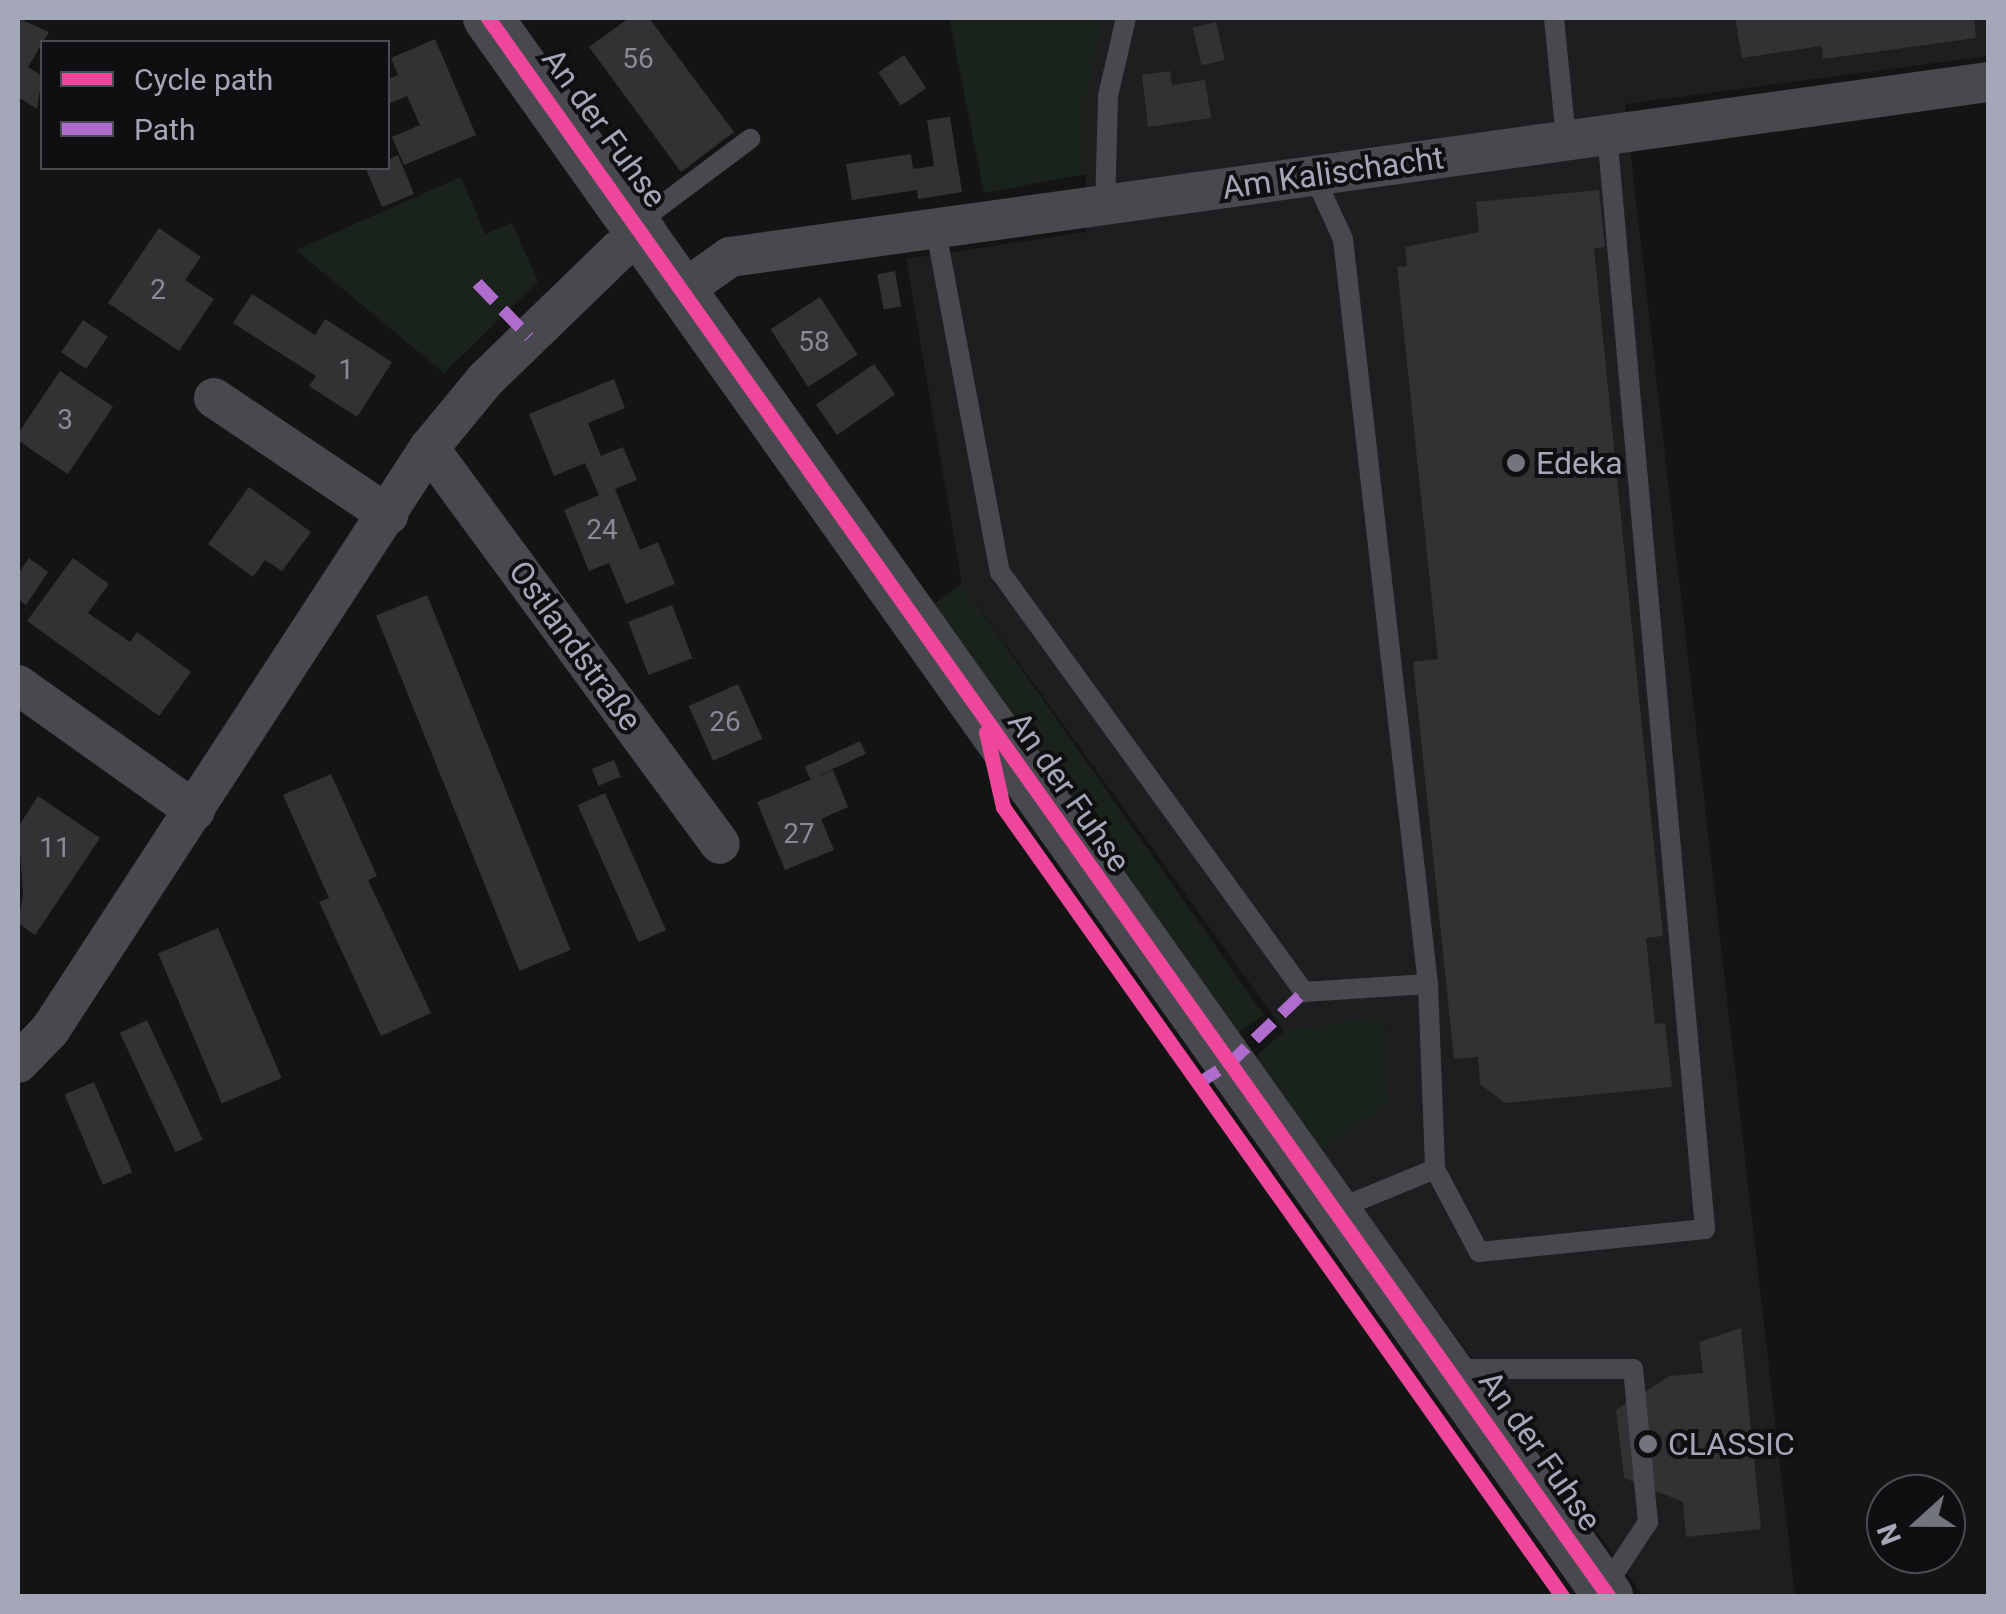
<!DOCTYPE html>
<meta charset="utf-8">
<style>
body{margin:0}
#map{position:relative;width:2006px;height:1614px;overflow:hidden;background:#141415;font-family:Roboto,sans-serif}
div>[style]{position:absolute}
.built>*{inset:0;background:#1e1e21}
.green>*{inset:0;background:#1a221c;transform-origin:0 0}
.building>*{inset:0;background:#323234;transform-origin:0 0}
.service>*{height:20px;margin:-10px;padding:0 10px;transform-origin:10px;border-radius:10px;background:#48494e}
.minor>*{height:40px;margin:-20px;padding:0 20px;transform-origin:20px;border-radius:20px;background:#48494e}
.tertiary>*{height:50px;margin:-25px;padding:0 25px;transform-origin:25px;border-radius:25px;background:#48494e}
.quiet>*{height:12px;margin-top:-6px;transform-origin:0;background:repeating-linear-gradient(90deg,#b06ccc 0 25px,transparent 0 37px)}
.cycleway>*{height:15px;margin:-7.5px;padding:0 7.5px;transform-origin:7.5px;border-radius:7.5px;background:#ed469a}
.dots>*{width:28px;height:28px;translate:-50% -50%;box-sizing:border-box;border:5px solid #0f0f11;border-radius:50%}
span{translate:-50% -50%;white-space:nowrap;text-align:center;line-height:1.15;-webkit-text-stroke:8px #0f0f11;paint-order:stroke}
.number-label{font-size:28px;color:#888a96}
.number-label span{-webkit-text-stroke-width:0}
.street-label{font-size:32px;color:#a4a7b7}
.poi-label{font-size:32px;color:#a4a7b7}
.left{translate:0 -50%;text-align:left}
.frame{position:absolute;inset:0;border:20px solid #a4a7b7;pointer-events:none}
.legend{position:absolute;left:40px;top:40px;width:350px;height:130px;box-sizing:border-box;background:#0f0f11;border:2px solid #4b4c53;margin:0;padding:12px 18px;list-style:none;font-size:30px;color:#a4a7b7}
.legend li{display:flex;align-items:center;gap:20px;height:50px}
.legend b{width:50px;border:2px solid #4b4c53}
.north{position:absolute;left:1866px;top:1474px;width:100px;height:100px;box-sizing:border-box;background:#0f0f11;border:2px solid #4b4c53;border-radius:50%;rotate:249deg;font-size:28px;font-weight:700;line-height:40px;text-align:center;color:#a4a7b7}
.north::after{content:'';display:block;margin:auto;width:35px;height:45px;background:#72747e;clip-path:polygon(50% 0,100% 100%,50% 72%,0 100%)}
</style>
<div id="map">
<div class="built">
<div style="clip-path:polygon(1103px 18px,1988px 18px,1988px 56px,1625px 104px,1795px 1596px,1643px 1596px,1322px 1151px,1387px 1106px,1384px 1017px,1284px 1031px,962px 584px,906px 259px,1086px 232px,1086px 101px)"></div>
</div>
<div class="green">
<div style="clip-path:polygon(949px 18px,1103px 18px,1086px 101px,1086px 174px,984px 193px)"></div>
<div style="clip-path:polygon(461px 177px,485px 234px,512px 223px,538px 282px,444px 373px,296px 250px)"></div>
<div style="left:962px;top:584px;width:526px;height:35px;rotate:55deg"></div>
<div style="clip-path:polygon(1384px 1016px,1387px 1107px,1322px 1151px,1253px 1059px,1284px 1031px)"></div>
</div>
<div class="building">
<div style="clip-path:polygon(18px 18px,49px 32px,28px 67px,42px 76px,37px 109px,18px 97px)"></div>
<div style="clip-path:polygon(629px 18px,649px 18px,734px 132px,681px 172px,589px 47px)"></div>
<div style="clip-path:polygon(1735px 18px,1974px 18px,1976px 38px,1823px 59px,1822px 46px,1742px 58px)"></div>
<div style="left:1216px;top:22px;width:39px;height:24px;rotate:77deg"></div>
<div style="clip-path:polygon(435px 39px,476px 135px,404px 165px,392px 137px,420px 125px,407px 96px,388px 104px,388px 79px,398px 75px,391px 58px)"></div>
<div style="left:904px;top:55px;width:40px;height:31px;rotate:56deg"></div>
<div style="clip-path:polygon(1170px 71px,1172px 85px,1205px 80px,1211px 118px,1148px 127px,1142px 75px)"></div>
<div style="clip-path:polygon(950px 117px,962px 192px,918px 199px,917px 190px,852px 200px,846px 164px,911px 154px,913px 169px,934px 166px,927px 120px)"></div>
<div style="clip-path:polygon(398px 155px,414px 194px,382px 207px,366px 169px,388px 168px,388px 160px)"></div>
<div style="clip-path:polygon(1599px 190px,1605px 247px,1594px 248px,1663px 936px,1646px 938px,1655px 1024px,1665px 1023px,1672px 1087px,1505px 1103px,1480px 1084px,1478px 1057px,1454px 1059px,1413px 662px,1438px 659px,1397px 267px,1407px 266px,1405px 247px,1479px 232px,1476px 202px)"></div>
<div style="clip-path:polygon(159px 228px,201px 257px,185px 280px,214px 299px,179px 351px,108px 303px)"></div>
<div style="left:895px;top:271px;width:36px;height:18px;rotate:80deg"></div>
<div style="clip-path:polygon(252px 294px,315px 335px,325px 319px,392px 362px,357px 417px,309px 386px,316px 376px,233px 323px)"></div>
<div style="left:820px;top:297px;width:69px;height:59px;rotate:57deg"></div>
<div style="left:83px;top:320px;width:30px;height:39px;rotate:34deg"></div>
<div style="left:874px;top:364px;width:37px;height:71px;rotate:55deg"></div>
<div style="left:60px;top:371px;width:64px;height:81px;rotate:34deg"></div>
<div style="clip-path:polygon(614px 379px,625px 408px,588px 423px,601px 456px,623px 447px,637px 480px,615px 489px,640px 550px,658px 542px,675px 584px,626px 604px,609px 563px,589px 571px,564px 510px,599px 495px,585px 463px,554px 476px,529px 414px)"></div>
<div style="clip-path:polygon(249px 487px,311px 532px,282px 571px,265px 560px,253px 577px,208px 544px)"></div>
<div style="clip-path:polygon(29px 558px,48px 572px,26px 605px,18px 599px,18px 574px)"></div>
<div style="clip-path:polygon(73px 558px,109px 584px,88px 613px,130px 642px,137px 632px,191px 672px,159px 716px,27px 621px)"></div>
<div style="left:427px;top:595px;width:383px;height:55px;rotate:68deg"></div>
<div style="left:672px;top:605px;width:57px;height:47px;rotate:69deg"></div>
<div style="left:738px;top:684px;width:60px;height:54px;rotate:66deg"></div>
<div style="left:860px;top:741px;width:14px;height:61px;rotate:65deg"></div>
<div style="left:614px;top:760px;width:18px;height:24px;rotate:68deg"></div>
<div style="clip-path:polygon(833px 770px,848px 807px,821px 819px,834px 850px,785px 870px,757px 802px)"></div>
<div style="clip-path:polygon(331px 774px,377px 876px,368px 880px,431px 1013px,381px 1036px,319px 902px,329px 898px,283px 795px)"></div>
<div style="left:605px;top:793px;width:150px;height:30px;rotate:66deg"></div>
<div style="clip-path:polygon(38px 796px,100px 838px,35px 935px,18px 923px,23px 894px,18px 827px)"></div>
<div style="left:218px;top:928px;width:163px;height:65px;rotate:67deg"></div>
<div style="left:147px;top:1020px;width:132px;height:30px;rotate:65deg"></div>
<div style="left:94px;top:1082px;width:98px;height:32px;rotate:67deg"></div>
<div style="clip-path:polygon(1741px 1328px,1761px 1529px,1686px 1537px,1683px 1502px,1624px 1478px,1616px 1410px,1670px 1376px,1703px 1373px,1699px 1342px)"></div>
</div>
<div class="service">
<div style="left:1554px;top:18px;width:122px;rotate:84.3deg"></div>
<div style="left:1314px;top:176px;width:69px;rotate:65.3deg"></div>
<div style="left:1343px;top:239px;width:750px;rotate:83.49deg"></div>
<div style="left:1105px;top:206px;width:110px;rotate:-88.4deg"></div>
<div style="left:1108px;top:96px;width:80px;rotate:-77deg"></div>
<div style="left:639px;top:222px;width:139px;rotate:-36.8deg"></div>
<div style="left:936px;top:231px;width:347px;rotate:79.4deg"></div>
<div style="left:1000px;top:572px;width:518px;rotate:54.1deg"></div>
<div style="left:1304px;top:992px;width:124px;rotate:-3.7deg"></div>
<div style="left:1428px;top:984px;width:185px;rotate:87.8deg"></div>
<div style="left:1435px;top:1169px;width:108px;rotate:157.7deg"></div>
<div style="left:1435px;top:1169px;width:94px;rotate:62.1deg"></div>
<div style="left:1479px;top:1252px;width:227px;rotate:-5.8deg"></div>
<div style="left:1705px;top:1229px;width:1100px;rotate:-95.11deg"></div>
<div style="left:1451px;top:1369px;width:182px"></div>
<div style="left:1633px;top:1369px;width:154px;rotate:84.4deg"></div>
<div style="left:1648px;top:1522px;width:80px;rotate:123.3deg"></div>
</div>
<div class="minor">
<div style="left:686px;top:288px;width:54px;rotate:-35.2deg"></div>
<div style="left:730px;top:257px;width:1270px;rotate:-7.92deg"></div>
<div style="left:214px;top:398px;width:210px;rotate:33.9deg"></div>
<div style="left:429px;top:448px;width:491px;rotate:53.7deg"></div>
<div style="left:18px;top:685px;width:217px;rotate:35.4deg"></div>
<div style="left:18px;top:1063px;width:46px;rotate:-45.9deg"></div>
<div style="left:50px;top:1030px;width:695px;rotate:-56.93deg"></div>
<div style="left:429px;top:448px;width:88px;rotate:-50.5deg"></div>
<div style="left:485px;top:380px;width:187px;rotate:-44.1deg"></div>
<div style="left:619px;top:250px;width:33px;rotate:-33deg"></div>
</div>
<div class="tertiary">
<div style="left:488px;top:18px;width:1935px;rotate:54.63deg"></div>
</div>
<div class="quiet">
<div style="left:477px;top:283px;width:75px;rotate:46.1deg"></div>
<div style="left:1197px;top:1084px;width:36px;rotate:-32deg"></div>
<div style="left:1228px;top:1065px;width:105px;rotate:-43.8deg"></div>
</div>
<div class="cycleway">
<div style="left:488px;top:18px;width:1935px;rotate:54.63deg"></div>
<div style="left:986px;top:732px;width:77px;rotate:77.2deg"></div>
<div style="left:1003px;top:807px;width:967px;rotate:54.68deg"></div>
</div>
<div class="dots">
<div style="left:1516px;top:463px;background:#72747e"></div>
<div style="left:1648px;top:1444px;background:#72747e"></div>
</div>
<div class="number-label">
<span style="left:638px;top:59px">56</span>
<span style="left:158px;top:290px">2</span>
<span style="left:814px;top:342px">58</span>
<span style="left:346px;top:370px">1</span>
<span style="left:65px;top:420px">3</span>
<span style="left:602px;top:530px">24</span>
<span style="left:725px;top:722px">26</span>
<span style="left:799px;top:834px">27</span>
<span style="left:55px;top:848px">11</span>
</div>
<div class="street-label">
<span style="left:604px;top:128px;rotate:54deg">An der Fuhse</span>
<span style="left:1333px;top:173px;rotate:-8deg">Am Kalischacht</span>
<span style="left:575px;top:646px;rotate:54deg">Ostlandstraße</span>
<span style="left:1069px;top:792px;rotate:55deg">An der Fuhse</span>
<span style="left:1540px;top:1451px;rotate:55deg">An der Fuhse</span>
</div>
<div class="poi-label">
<span class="left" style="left:1536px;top:463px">Edeka</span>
<span class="left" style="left:1668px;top:1444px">CLASSIC</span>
</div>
<div class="frame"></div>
<ul class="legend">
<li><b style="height:12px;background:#ed469a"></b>Cycle path</li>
<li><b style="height:12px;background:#b06ccc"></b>Path</li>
</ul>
<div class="north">N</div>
</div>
